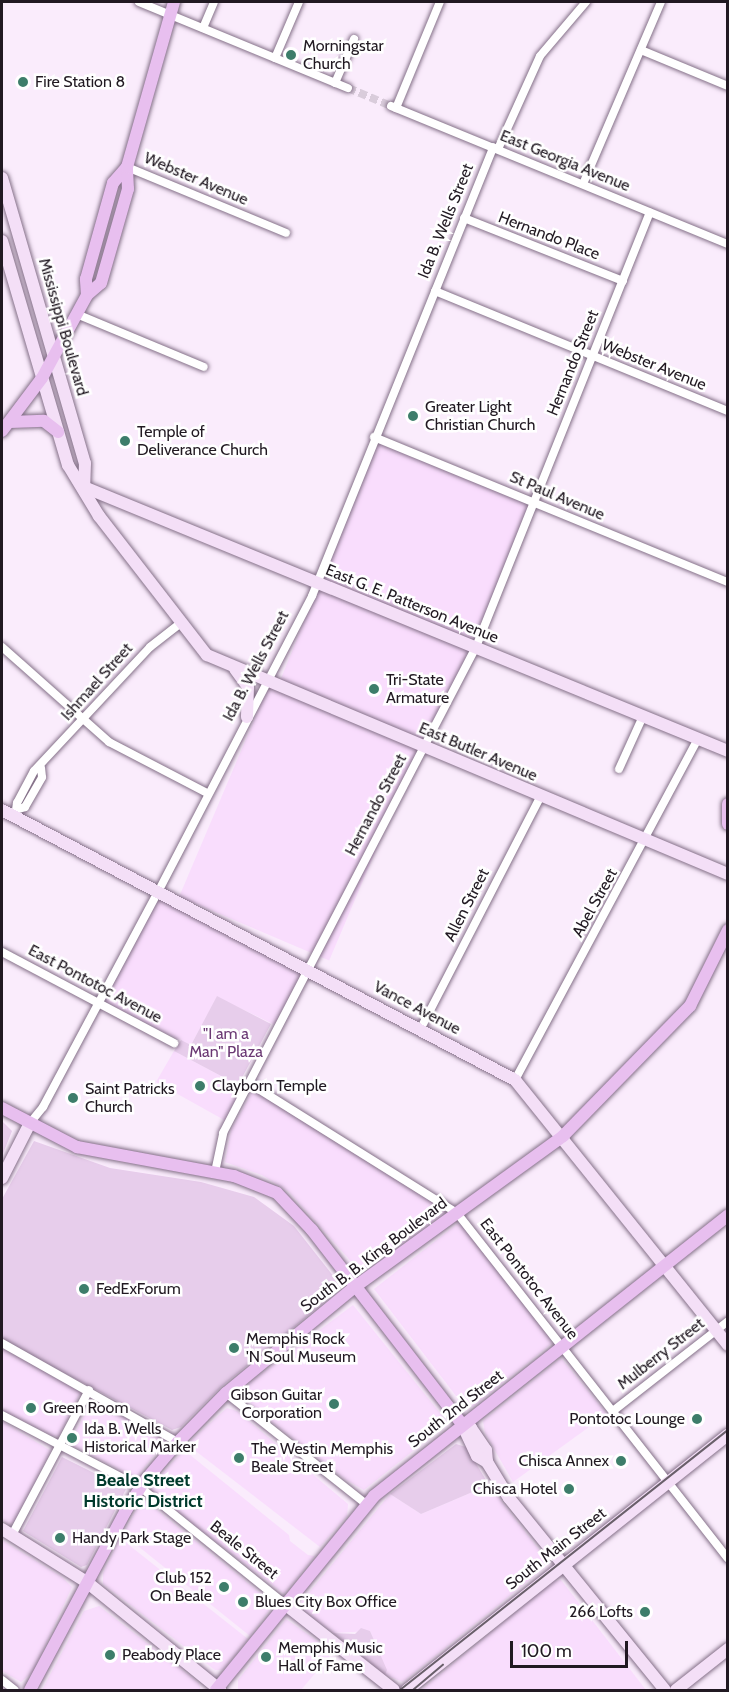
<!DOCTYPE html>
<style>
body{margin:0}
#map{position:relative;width:729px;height:1692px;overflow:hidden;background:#faecfc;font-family:Cabin,sans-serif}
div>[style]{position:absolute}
.built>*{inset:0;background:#f9ddfd;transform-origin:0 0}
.green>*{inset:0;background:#e7cdeb}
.street-tunnel>*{height:8px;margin-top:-4px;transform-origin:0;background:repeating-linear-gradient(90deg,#d9ccdb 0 8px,transparent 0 12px)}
.roads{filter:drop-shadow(0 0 2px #847088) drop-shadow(0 0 2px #847088)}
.street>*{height:8px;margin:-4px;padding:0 4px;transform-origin:4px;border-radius:4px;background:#fff}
.secondary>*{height:12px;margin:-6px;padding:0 6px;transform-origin:6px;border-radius:6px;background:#f4dff7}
.primary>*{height:12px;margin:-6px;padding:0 6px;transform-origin:6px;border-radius:6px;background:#e8bfef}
.tram>*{height:1.5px;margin:-0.75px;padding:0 0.75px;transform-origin:0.75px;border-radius:0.75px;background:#695f6a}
.dots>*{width:16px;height:16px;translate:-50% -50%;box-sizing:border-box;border:3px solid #fff;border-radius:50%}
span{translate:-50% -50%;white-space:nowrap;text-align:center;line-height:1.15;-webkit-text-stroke:5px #fff;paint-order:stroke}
.poi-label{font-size:16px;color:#211922}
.left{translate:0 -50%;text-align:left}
.right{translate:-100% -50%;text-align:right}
.street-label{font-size:16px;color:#211922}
.park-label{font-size:16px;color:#6a3873}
.neighbourhood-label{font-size:18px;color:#00392c;font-weight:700}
.frame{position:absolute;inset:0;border:3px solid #211922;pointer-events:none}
.scale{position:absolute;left:510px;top:1641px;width:118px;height:27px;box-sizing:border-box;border:3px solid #211922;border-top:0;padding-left:8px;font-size:18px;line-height:21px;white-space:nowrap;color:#211922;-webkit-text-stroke:4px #fff;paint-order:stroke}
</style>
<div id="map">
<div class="built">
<div style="left:375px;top:442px;width:167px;height:147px;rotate:22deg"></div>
<div style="left:318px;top:587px;width:163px;height:102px;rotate:22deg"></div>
<div style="left:269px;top:685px;width:163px;height:230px;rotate:23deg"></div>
<div style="clip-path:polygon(159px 894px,303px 972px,275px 1025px,217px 997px,191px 1045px,102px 1003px)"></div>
<div style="clip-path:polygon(174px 1051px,238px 1085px,243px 1092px,226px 1121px,156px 1082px)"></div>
<div style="clip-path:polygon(253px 1090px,447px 1211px,372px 1266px,357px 1268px,289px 1192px,262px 1175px,225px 1162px,231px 1130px)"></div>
<div style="clip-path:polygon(457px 1224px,463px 1226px,551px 1340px,551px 1344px,473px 1407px,463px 1405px,374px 1289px)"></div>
<div style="clip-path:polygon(353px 1305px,448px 1423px,364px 1490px,346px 1480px,273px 1423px,250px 1403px,246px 1393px,249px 1383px)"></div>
<div style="clip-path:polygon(2px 1348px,81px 1391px,59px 1436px,52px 1436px,2px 1410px)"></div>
<div style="clip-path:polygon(561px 1358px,607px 1414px,513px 1482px,485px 1433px,483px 1421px)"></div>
<div style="clip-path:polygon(94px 1397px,166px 1440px,136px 1478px,69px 1444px)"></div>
<div style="clip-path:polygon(227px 1408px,237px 1411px,348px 1504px,347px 1516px,320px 1547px,193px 1449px,190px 1441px)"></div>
<div style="clip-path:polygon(2px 1421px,51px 1451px,15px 1521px,9px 1525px,2px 1520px)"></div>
<div style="clip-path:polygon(184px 1450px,289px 1535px,290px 1541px,308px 1555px,315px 1556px,284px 1594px,150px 1491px,152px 1484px)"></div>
<div style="clip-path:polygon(489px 1485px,547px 1560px,548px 1565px,403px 1682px,385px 1675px,370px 1631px,333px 1633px,302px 1609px,302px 1601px,390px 1494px,421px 1514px)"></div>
<div style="clip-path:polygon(141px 1501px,147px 1502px,274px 1604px,250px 1636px,123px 1534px)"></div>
<div style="clip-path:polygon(120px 1538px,248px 1639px,223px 1670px,215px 1670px,103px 1584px,103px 1573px)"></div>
<div style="clip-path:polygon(2px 1540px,62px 1577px,72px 1587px,33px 1672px,21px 1682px,2px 1671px)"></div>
<div style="clip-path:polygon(561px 1580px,646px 1690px,421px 1690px,553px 1581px)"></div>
<div style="clip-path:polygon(99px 1606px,199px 1683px,201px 1690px,42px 1690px,84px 1611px)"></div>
<div style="clip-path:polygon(286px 1619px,333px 1652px,301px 1690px,238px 1690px,238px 1680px)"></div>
</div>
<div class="green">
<div style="clip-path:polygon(217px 996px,271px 1024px,238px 1085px,174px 1051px,181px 1040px,191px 1045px)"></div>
<div style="clip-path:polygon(2px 1121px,12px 1131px,2px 1156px)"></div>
<div style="clip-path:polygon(34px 1141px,110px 1168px,201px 1182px,254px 1197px,294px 1226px,338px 1282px,337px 1292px,222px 1386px,181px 1427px,172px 1430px,2px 1340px,2px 1199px)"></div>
<div style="clip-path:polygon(456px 1444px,466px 1447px,489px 1485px,421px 1514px,390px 1494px)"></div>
<div style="clip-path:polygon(62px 1457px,126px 1489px,87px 1565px,81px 1567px,23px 1531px)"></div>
<div style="clip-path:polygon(361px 1628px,370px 1631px,387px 1670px,385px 1675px,333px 1633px,355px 1634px)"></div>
</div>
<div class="street-tunnel">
<div style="left:348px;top:88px;width:47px;rotate:22.7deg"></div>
</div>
<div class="roads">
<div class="street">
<div style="left:139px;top:2px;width:226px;rotate:22.4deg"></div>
<div style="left:203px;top:28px;width:28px;rotate:-67deg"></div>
<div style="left:641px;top:50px;width:94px;rotate:22.5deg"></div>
<div style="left:275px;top:58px;width:61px;rotate:-66.8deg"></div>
<div style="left:335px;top:83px;width:48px;rotate:-66.6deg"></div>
<div style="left:391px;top:106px;width:364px;rotate:22.3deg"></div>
<div style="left:396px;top:108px;width:115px;rotate:-67.5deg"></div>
<div style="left:498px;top:149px;width:102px;rotate:-65.7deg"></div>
<div style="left:540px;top:56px;width:71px;rotate:-49.6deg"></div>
<div style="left:127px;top:167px;width:172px;rotate:22.5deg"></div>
<div style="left:583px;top:184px;width:198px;rotate:-66.8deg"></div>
<div style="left:464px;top:218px;width:171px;rotate:21.6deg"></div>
<div style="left:435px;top:291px;width:317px;rotate:22.3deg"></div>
<div style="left:79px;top:315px;width:135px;rotate:22.6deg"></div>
<div style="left:374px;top:437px;width:383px;rotate:22.3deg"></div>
<div style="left:2px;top:647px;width:143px;rotate:41.6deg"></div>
<div style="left:109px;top:742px;width:110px;rotate:27.5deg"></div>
<div style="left:619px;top:769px;width:58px;rotate:-65.6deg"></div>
<div style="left:19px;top:809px;width:6px;rotate:-18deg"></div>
<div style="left:25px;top:807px;width:34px;rotate:-60deg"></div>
<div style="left:42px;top:777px;width:9px;rotate:-96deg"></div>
<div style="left:15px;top:817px;width:14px;rotate:-82deg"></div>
<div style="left:17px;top:803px;width:36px;rotate:-62deg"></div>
<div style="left:34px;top:771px;width:170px;rotate:-46.9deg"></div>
<div style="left:150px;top:647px;width:39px;rotate:-38deg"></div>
<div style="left:2px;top:952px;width:195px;rotate:27.9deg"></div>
<div style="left:421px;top:1028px;width:261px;rotate:-62.7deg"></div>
<div style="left:515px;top:1080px;width:387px;rotate:-61.8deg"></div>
<div style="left:249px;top:1083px;width:245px;rotate:32deg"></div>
<div style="left:457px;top:1213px;width:439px;rotate:51.9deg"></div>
<div style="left:30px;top:1123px;width:21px;rotate:-51deg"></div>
<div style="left:43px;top:1107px;width:244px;rotate:-61.9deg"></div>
<div style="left:158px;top:892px;width:334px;rotate:-62.5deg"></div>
<div style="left:312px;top:596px;width:484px;rotate:-68deg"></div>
<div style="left:215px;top:1172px;width:40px;rotate:-78deg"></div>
<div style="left:223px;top:1133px;width:548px;rotate:-62.5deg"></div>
<div style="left:476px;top:647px;width:468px;rotate:-68.2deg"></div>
<div style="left:2px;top:1343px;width:202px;rotate:29.4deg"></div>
<div style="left:226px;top:1393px;width:179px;rotate:38.4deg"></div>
<div style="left:613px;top:1411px;width:146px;rotate:-38deg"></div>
<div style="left:2px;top:1415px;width:156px;rotate:27.6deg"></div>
<div style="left:140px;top:1487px;width:188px;rotate:38.9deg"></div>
<div style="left:12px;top:1535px;width:164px;rotate:-62deg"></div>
<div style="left:2px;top:1680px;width:16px;rotate:38deg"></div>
</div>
<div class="secondary">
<div style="left:2px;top:178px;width:297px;rotate:73.8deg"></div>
<div style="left:85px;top:463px;width:24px;rotate:92deg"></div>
<div style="left:2px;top:241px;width:234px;rotate:73.6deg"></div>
<div style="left:68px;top:465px;width:60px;rotate:58.7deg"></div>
<div style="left:99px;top:516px;width:176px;rotate:52.2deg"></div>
<div style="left:207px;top:655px;width:565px;rotate:22.8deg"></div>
<div style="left:84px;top:487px;width:696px;rotate:22.29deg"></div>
<div style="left:235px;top:669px;width:22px;rotate:54deg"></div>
<div style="left:248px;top:687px;width:30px;rotate:92deg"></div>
<div style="left:2px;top:810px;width:580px;rotate:27.76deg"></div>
<div style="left:515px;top:1080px;width:340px;rotate:51.2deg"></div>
<div style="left:2px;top:1178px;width:62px;rotate:-63deg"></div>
<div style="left:462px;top:1424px;width:10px;rotate:24deg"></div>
<div style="left:471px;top:1428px;width:27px;rotate:56deg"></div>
<div style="left:486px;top:1450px;width:12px;rotate:85deg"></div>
<div style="left:487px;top:1462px;width:42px;rotate:58.6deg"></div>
<div style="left:509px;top:1498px;width:247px;rotate:50.9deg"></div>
<div style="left:462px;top:1424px;width:35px;rotate:65deg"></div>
<div style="left:477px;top:1456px;width:12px;rotate:31deg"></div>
<div style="left:2px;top:1529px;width:102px;rotate:32.1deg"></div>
<div style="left:88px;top:1583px;width:170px;rotate:39deg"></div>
<div style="left:286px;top:1605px;width:137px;rotate:38.2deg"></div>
<div style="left:407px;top:1690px;width:410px;rotate:-38.5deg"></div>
<div style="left:676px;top:1690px;width:66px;rotate:-38.3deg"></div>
</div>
<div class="primary">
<div style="left:87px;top:295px;width:16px;rotate:-94deg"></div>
<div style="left:86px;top:279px;width:100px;rotate:-74.3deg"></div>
<div style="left:113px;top:183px;width:21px;rotate:-49deg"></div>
<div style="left:10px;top:422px;width:34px;rotate:-2deg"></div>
<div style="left:44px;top:421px;width:18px;rotate:38deg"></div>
<div style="left:2px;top:431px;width:66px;rotate:-53deg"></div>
<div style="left:42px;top:378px;width:94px;rotate:-61.5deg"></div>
<div style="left:87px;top:295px;width:18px;rotate:-41deg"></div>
<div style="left:101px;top:283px;width:98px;rotate:-74deg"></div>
<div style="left:128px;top:189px;width:22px;rotate:-93deg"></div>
<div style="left:127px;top:167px;width:172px;rotate:-74.1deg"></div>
<div style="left:728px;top:804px;width:20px;rotate:90deg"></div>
<div style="left:2px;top:1108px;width:85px;rotate:27.5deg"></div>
<div style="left:77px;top:1147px;width:160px;rotate:10.5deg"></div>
<div style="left:234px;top:1176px;width:46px;rotate:21.6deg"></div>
<div style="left:277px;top:1193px;width:51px;rotate:46.6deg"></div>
<div style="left:312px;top:1230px;width:245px;rotate:52.3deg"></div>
<div style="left:30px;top:1690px;width:202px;rotate:-61.9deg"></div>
<div style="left:125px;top:1512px;width:34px;rotate:-58deg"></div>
<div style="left:143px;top:1483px;width:54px;rotate:-49.5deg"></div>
<div style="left:178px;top:1442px;width:69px;rotate:-45.6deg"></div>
<div style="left:226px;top:1393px;width:168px;rotate:-39.5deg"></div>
<div style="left:356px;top:1286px;width:256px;rotate:-35.9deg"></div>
<div style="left:563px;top:1136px;width:182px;rotate:-45.7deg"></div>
<div style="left:690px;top:1006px;width:85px;rotate:-63.4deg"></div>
<div style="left:216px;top:1690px;width:250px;rotate:-50.8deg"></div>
<div style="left:374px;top:1496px;width:452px;rotate:-38.4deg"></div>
</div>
</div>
<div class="tram">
<div style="left:400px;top:1690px;width:419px;rotate:-38.4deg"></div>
<div style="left:413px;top:1690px;width:39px;rotate:-40deg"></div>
</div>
<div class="dots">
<div style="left:291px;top:55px;background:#3d7d6a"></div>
<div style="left:23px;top:82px;background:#3d7d6a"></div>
<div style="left:413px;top:416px;background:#3d7d6a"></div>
<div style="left:125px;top:441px;background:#3d7d6a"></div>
<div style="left:374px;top:689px;background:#3d7d6a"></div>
<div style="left:200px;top:1086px;background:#3d7d6a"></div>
<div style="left:73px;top:1098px;background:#3d7d6a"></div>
<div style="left:84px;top:1289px;background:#3d7d6a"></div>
<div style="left:234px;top:1348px;background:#3d7d6a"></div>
<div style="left:334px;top:1404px;background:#3d7d6a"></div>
<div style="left:31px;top:1408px;background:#3d7d6a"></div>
<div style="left:697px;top:1419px;background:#3d7d6a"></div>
<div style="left:72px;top:1438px;background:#3d7d6a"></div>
<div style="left:239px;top:1458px;background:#3d7d6a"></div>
<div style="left:621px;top:1461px;background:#3d7d6a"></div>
<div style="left:569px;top:1489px;background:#3d7d6a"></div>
<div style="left:60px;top:1538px;background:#3d7d6a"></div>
<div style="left:224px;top:1587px;background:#3d7d6a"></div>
<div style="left:243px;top:1602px;background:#3d7d6a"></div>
<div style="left:645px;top:1612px;background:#3d7d6a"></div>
<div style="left:110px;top:1655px;background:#3d7d6a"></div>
<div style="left:266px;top:1657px;background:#3d7d6a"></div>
</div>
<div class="poi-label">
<span class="left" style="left:303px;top:55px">Morningstar<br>Church</span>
<span class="left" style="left:35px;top:82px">Fire Station 8</span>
<span class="left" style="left:425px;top:416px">Greater Light<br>Christian Church</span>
<span class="left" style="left:137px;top:441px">Temple of<br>Deliverance Church</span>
<span class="left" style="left:386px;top:689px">Tri-State<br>Armature</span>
<span class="left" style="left:212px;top:1086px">Clayborn Temple</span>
<span class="left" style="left:85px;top:1098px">Saint Patricks<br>Church</span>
<span class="left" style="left:96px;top:1289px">FedExForum</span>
<span class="left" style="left:246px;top:1348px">Memphis Rock<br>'N Soul Museum</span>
<span class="right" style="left:322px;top:1404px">Gibson Guitar<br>Corporation</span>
<span class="left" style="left:43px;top:1408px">Green Room</span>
<span class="right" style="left:685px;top:1419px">Pontotoc Lounge</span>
<span class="left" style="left:84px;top:1438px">Ida B. Wells<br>Historical Marker</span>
<span class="left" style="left:251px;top:1458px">The Westin Memphis<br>Beale Street</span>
<span class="right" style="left:609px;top:1461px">Chisca Annex</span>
<span class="right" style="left:557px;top:1489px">Chisca Hotel</span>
<span class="left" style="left:72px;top:1538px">Handy Park Stage</span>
<span class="right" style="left:212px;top:1587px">Club 152<br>On Beale</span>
<span class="left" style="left:255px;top:1602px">Blues City Box Office</span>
<span class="right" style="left:633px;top:1612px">266 Lofts</span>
<span class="left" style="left:278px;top:1657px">Memphis Music<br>Hall of Fame</span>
<span class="left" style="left:122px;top:1655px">Peabody Place</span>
</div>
<div class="street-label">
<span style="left:565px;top:161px;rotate:22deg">East Georgia Avenue</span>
<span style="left:196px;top:179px;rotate:23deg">Webster Avenue</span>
<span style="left:446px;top:221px;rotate:-68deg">Ida B. Wells Street</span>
<span style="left:549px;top:236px;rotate:21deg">Hernando Place</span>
<span style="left:63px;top:327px;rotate:74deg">Mississippi Boulevard</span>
<span style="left:573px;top:363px;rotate:-68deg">Hernando Street</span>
<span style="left:654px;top:365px;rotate:22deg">Webster Avenue</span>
<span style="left:557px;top:496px;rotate:23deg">St Paul Avenue</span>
<span style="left:412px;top:604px;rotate:22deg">East G. E. Patterson Avenue</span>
<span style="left:256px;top:666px;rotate:-62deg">Ida B. Wells Street</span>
<span style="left:97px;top:682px;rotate:-48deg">Ishmael Street</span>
<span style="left:478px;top:752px;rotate:23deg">East Butler Avenue</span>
<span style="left:376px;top:805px;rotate:-62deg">Hernando Street</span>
<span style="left:595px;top:903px;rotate:-61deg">Abel Street</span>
<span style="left:467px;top:905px;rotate:-63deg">Allen Street</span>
<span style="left:95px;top:984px;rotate:28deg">East Pontotoc Avenue</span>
<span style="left:417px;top:1008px;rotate:28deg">Vance Avenue</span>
<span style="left:374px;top:1255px;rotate:-37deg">South B. B. King Boulevard</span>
<span style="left:529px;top:1279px;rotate:52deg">East Pontotoc Avenue</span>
<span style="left:661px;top:1354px;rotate:-38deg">Mulberry Street</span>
<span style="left:456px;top:1409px;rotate:-38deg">South 2nd Street</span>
<span style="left:556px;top:1549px;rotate:-38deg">South Main Street</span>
<span style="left:244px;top:1550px;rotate:39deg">Beale Street</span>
</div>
<div class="park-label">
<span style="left:226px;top:1043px">"I am a<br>Man" Plaza</span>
</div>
<div class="neighbourhood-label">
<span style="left:143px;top:1491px">Beale Street<br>Historic District</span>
</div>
<div class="frame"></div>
<div class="scale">100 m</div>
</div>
